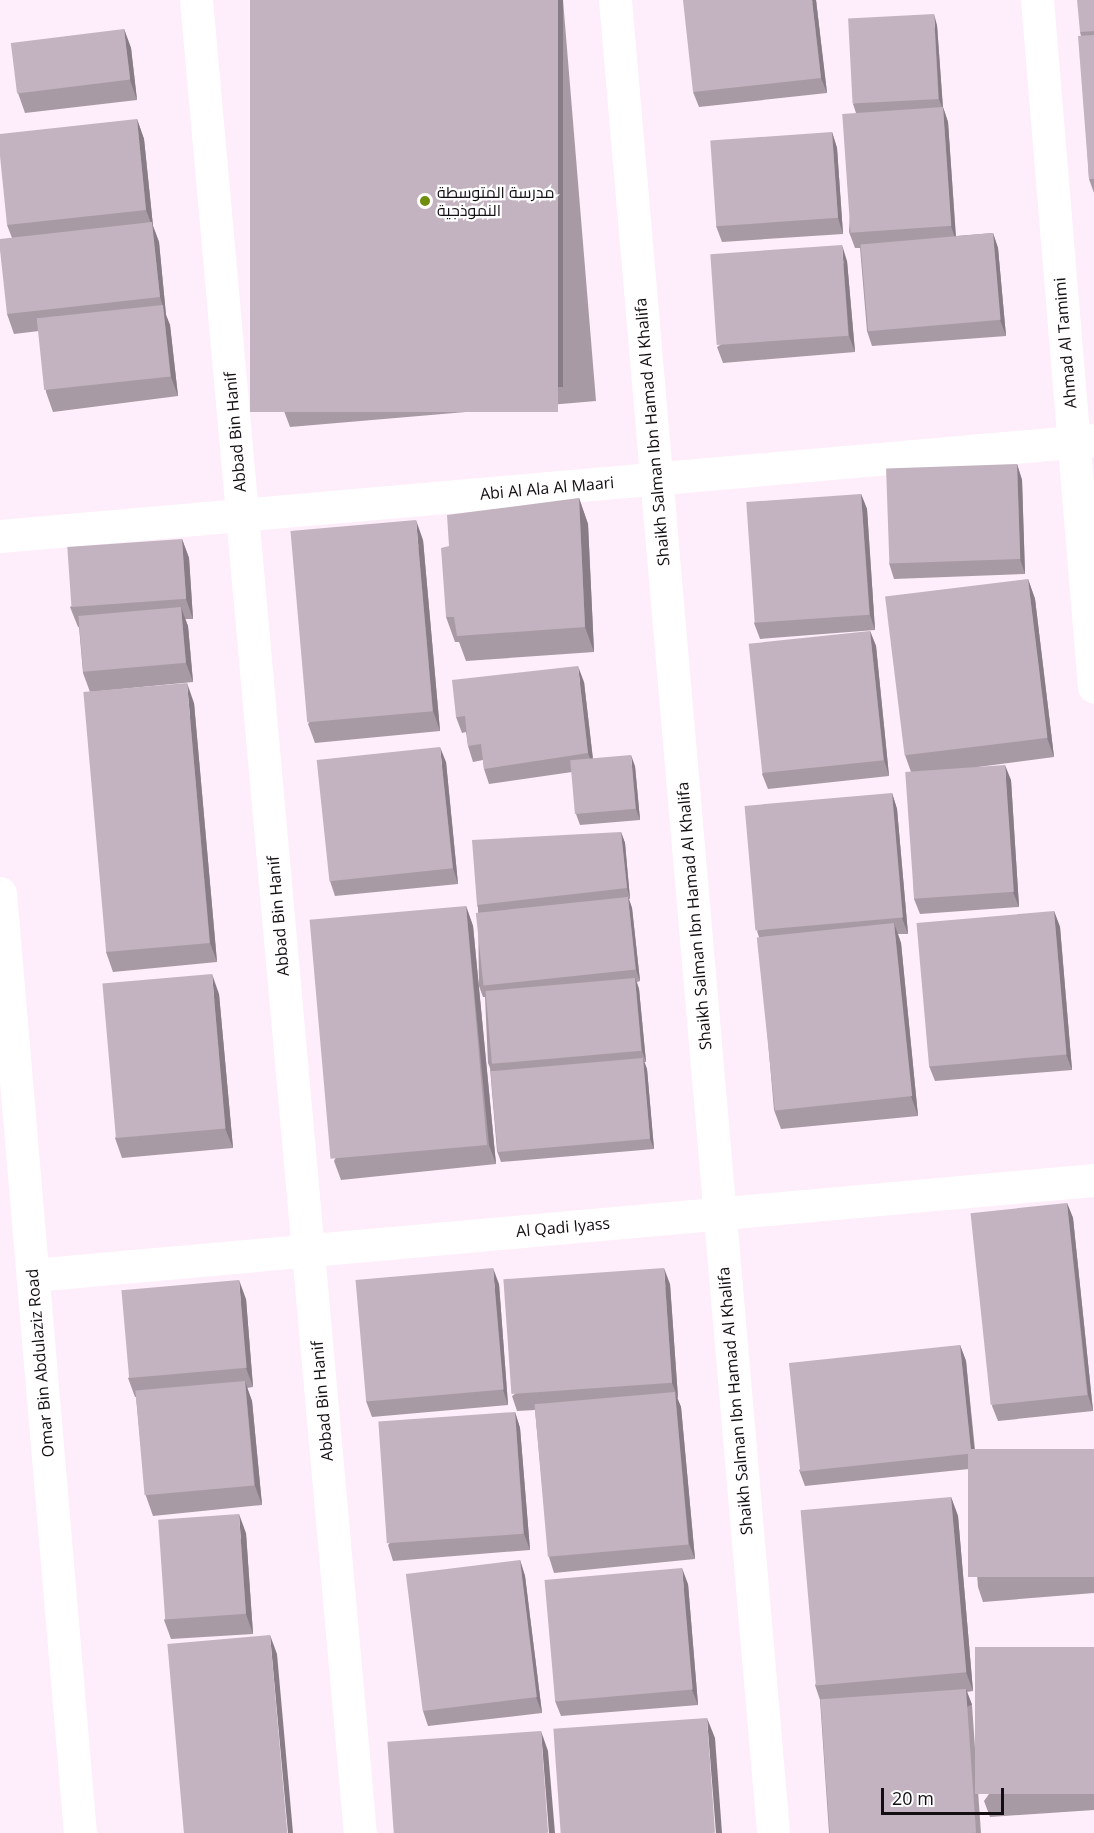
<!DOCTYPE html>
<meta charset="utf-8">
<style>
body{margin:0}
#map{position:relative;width:1094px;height:1833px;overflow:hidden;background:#feedfa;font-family:"Open Sans",Cairo,sans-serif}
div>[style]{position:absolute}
.minor>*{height:33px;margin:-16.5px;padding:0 16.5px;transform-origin:16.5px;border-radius:16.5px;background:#fff}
.secondary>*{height:33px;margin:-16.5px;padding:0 16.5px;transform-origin:16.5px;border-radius:16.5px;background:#fff}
.wall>*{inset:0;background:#a89aa5}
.shaded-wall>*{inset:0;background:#887d86;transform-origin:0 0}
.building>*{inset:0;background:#c3b3c0;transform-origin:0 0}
.dots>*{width:16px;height:16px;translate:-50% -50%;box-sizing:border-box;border:3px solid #fff;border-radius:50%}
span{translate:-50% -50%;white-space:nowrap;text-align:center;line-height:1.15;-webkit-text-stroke:4.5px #fff;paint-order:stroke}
.poi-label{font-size:16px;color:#130e12}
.left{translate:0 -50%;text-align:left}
.street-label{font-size:16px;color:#130e12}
.scale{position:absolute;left:881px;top:1788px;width:123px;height:27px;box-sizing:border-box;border:3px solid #130e12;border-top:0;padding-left:8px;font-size:18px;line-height:21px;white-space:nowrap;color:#130e12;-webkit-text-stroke:4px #fff;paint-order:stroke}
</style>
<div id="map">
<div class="minor">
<div style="left:196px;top:0;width:1840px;rotate:84.89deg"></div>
<div style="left:615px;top:0;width:1840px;rotate:85.07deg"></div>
<div style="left:1037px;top:0;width:689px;rotate:85.26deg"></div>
<div style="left:0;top:536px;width:1098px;rotate:-5.01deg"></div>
<div style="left:33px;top:1275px;width:1065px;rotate:-5.12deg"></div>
</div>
<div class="secondary">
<div style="left:0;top:893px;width:943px;rotate:85.14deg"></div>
</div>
<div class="wall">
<div style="clip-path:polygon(250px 0,563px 0,596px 401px,290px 427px,284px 411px)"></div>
<div style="clip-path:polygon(816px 0,827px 93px,699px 107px,693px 92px)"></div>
<div style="clip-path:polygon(1094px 0,1094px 193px,1089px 179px,1081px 36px,1080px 32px)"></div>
<div style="clip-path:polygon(937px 25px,943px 107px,948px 122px,956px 236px,993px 233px,998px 248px,1006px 336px,872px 346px,867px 331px,860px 248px,855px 248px,849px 232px,856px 113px,853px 104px)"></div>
<div style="clip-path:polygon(124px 29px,131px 48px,137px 100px,25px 113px,18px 93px)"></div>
<div style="clip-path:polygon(137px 119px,144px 139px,153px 226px,159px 242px,166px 315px,170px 325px,178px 396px,53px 412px,46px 392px,39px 331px,14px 334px,7px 314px,12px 238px,7px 225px)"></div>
<div style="clip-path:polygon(832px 132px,837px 148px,843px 234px,722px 242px,716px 226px)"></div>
<div style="clip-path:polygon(847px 261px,855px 352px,723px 363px,717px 347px)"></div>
<div style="clip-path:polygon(1017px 464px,1022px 480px,1025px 574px,894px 579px,889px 563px)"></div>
<div style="clip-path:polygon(861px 494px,867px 509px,875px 630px,760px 639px,754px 623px)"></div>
<div style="clip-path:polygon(579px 498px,588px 524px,594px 652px,466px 661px,459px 642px,455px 642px,446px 617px,449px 546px)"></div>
<div style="clip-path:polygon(182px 539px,189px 558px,193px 619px,185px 619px,188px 626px,193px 682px,90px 692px,83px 673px,79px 627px,78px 627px,70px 607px)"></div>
<div style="clip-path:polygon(423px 540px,440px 731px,315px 743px,308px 724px)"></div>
<div style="clip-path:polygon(1028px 579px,1035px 599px,1054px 757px,978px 767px,1011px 780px,1019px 907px,920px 914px,914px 899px,911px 772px,905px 755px)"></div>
<div style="clip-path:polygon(870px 631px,876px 646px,889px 776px,768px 789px,762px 774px)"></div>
<div style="clip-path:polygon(584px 682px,593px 759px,635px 766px,640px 820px,580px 825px,576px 814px,572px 772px,489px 784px,484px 769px,483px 760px,473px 762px,468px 746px,466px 732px,462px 733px,456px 717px)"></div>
<div style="clip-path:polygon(194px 703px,217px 962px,113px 972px,106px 952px)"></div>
<div style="clip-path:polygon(446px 762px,458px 884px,335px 896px,330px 881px)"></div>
<div style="clip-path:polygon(892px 793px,897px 809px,908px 934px,898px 934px,901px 943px,918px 1116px,781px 1129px,774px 1110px,759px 937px,757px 931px)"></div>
<div style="clip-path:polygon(621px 832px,625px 843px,630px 899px,629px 899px,632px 908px,640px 981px,637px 982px,639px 989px,646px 1062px,644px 1062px,647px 1069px,654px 1149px,501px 1162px,497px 1151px,490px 1068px,488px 1063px,485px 997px,483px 997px,479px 986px,478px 908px,477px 905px)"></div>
<div style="clip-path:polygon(466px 906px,473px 926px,496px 1164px,341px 1180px,334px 1161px)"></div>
<div style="clip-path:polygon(1054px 911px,1060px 927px,1072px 1070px,935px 1081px,929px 1066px)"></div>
<div style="clip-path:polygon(219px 994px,233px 1148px,122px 1158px,115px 1138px)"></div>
<div style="clip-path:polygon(1067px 1203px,1073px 1218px,1093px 1411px,998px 1421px,992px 1406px)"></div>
<div style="clip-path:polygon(499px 1284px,508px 1405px,372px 1417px,366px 1401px)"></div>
<div style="clip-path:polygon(670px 1284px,678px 1398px,677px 1398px,681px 1407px,695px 1559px,554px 1573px,549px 1557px,535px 1410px,517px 1411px,512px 1396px)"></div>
<div style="clip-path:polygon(246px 1299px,253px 1387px,247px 1388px,252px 1401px,262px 1505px,153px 1516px,146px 1496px,136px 1397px,135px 1397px,128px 1378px)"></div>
<div style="clip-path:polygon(960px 1345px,966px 1361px,976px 1459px,1094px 1449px,1094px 1593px,983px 1602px,978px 1587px,969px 1469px,805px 1486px,799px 1470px)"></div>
<div style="clip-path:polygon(515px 1412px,520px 1428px,530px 1550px,393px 1561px,388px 1545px)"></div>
<div style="clip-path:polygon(951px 1497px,958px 1516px,973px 1691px,967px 1692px,972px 1705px,981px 1833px,829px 1833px,820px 1700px,815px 1685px)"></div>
<div style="clip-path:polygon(246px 1533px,253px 1634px,171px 1639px,164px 1620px)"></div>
<div style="clip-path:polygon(520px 1560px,525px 1576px,542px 1713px,428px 1726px,423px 1711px)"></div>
<div style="clip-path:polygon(688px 1584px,698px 1705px,561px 1716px,555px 1701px)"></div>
<div style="clip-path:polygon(1094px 1647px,1094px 1810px,990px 1817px,984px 1801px)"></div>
</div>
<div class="shaded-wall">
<div style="left:558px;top:0;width:5px;height:387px"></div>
<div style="clip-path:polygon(812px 0,816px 0,827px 93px,821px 78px)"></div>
<div style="clip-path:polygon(934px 14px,937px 25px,943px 110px,939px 99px)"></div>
<div style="clip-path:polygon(124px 29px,131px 48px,137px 100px,130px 80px)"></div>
<div style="clip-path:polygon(943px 107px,948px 122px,956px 241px,951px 226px)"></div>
<div style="clip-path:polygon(137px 119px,144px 139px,153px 226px,159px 242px,166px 315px,170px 325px,178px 396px,171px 377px,163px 307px,160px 297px,152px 226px,146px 210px)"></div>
<div style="clip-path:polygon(832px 132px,837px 148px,843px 234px,838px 218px)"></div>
<div style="clip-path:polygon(993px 233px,998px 248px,1006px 336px,1000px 320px)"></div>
<div style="clip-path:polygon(842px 245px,847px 261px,855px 352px,849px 336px)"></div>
<div style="clip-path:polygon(1017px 464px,1022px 480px,1025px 574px,1020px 559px)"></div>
<div style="clip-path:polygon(861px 494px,867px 509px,875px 630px,870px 615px)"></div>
<div style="clip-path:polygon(579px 498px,588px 524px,594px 652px,585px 627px)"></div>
<div style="clip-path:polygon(416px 520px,423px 540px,440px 731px,433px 711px)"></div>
<div style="clip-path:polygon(182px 539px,189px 558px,193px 619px,186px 599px)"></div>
<div style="clip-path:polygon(1028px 579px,1035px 599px,1054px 757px,1047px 738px)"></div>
<div style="clip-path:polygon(181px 607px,188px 626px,193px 682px,186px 663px)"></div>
<div style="clip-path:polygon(870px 631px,876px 646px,889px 776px,884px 760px)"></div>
<div style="clip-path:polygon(578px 666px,584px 682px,594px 769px,588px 753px)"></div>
<div style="clip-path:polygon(187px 683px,194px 703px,217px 962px,210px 943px)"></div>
<div style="clip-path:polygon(440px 747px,446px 762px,458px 884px,453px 868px)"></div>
<div style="clip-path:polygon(631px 755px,635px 766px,640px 820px,636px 809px)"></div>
<div style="clip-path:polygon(1005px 765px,1011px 780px,1019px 907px,1013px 892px)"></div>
<div style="clip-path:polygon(892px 793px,897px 809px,908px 934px,902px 918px)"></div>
<div style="clip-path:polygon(621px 832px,625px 843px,630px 899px,627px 888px)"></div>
<div style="clip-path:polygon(628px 897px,632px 908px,640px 981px,636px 970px)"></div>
<div style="clip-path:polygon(466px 906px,473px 926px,496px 1164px,489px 1145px)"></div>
<div style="clip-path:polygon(1054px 911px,1060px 927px,1072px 1070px,1066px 1054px)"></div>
<div style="clip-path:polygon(894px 923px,901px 943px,918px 1116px,911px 1096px)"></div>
<div style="clip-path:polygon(212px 974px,219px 994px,233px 1148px,225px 1128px)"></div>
<div style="clip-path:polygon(635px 978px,639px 989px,646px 1062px,642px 1051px)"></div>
<div style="clip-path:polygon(643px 1058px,647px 1069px,654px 1149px,650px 1139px)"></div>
<div style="clip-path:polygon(1067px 1203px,1073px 1218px,1093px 1411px,1088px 1395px)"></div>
<div style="clip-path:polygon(493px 1268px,499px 1284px,508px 1405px,503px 1390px)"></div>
<div style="clip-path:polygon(664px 1268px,670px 1284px,678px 1398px,672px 1383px)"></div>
<div style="clip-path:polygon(239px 1280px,246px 1299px,253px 1387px,246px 1368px)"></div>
<div style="clip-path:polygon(960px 1345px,966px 1361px,976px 1468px,971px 1453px)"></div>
<div style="clip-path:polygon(245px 1381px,252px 1401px,262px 1505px,255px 1486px)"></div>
<div style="clip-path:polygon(675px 1392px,681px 1407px,695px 1559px,689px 1544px)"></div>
<div style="clip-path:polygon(515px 1412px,520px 1428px,530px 1550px,524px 1534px)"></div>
<div style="clip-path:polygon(951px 1497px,958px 1516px,973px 1691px,966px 1672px)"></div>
<div style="clip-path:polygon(239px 1514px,246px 1533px,253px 1634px,246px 1614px)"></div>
<div style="clip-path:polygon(520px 1560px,525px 1576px,542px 1713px,536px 1697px)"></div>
<div style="clip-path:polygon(682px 1568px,688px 1584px,698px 1705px,692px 1690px)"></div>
<div style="clip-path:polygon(270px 1635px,277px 1654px,293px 1833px,288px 1833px)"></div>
<div style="left:966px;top:1689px;width:17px;height:144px;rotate:69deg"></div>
<div style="clip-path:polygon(707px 1718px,715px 1738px,722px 1833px,716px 1833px)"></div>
<div style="clip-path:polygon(541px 1731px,548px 1751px,555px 1833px,549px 1833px)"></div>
</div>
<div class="building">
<div style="left:250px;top:0;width:308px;height:412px"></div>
<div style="clip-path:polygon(683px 0,812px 0,821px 78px,693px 92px)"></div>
<div style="clip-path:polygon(1077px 0,1094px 0,1094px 31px,1080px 32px)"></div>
<div style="left:934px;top:14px;width:85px;height:86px;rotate:87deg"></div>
<div style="left:124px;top:29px;width:51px;height:114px;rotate:83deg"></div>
<div style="clip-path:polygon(1094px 35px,1094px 179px,1089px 179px,1078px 36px)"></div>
<div style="left:943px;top:107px;width:119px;height:101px;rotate:86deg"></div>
<div style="clip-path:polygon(137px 119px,146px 210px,7px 225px,0 156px,0 134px)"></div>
<div style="left:832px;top:132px;width:86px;height:122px;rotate:86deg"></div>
<div style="clip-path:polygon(152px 222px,160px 297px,7px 314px,0 250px,0 239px)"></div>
<div style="left:993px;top:233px;width:87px;height:133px;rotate:85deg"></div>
<div style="left:842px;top:245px;width:91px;height:132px;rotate:86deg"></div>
<div style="left:163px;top:305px;width:72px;height:127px;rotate:84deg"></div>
<div style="left:1017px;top:464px;width:95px;height:131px;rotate:88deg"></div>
<div style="left:861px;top:494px;width:121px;height:115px;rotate:86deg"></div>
<div style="clip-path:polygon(579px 498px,585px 627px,457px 636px,454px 617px,446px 617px,441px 548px,449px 546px,447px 515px)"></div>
<div style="left:416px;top:520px;width:192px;height:126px;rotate:85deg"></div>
<div style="left:182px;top:539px;width:60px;height:115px;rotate:86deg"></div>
<div style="left:1028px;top:579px;width:160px;height:144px;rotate:83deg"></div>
<div style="left:181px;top:607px;width:56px;height:103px;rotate:85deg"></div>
<div style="left:870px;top:631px;width:130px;height:122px;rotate:84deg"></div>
<div style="clip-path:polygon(578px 666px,588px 753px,484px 769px,481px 744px,468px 746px,465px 716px,456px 717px,452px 680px)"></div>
<div style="left:187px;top:683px;width:261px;height:104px;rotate:85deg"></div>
<div style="left:440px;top:747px;width:122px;height:124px;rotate:84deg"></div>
<div style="left:631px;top:755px;width:54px;height:61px;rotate:85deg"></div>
<div style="left:1005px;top:765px;width:127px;height:100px;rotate:86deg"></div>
<div style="left:892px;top:793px;width:125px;height:148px;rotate:85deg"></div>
<div style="clip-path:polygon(621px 832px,627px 888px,477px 905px,472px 840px)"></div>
<div style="left:628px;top:897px;width:73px;height:153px;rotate:84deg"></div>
<div style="left:466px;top:906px;width:240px;height:157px;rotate:85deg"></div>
<div style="left:1054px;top:911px;width:144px;height:138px;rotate:85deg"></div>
<div style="left:894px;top:923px;width:174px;height:138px;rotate:84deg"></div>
<div style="left:212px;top:974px;width:155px;height:110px;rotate:85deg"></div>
<div style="left:635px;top:978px;width:73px;height:150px;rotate:85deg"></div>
<div style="left:643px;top:1058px;width:81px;height:153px;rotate:85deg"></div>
<div style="left:1067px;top:1203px;width:193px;height:97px;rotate:84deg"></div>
<div style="left:493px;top:1268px;width:122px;height:138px;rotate:85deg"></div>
<div style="left:664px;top:1268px;width:115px;height:161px;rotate:86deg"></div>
<div style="left:239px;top:1280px;width:88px;height:118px;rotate:85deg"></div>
<div style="left:960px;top:1345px;width:109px;height:172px;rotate:84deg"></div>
<div style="left:245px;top:1381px;width:105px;height:110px;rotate:85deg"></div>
<div style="left:675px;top:1392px;width:153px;height:141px;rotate:85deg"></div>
<div style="left:515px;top:1412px;width:122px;height:137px;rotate:86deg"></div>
<div style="left:1094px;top:1449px;width:128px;height:126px;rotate:90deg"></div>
<div style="left:951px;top:1497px;width:176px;height:151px;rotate:85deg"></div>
<div style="left:239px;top:1514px;width:100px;height:81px;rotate:86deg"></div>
<div style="left:520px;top:1560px;width:138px;height:115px;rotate:83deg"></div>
<div style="left:682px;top:1568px;width:122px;height:138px;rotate:85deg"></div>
<div style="left:270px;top:1635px;width:199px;height:103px;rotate:85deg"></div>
<div style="left:1094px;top:1647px;width:147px;height:119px;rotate:90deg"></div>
<div style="left:966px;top:1689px;width:144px;height:146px;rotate:86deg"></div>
<div style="left:707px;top:1718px;width:115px;height:154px;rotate:86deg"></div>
<div style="left:541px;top:1731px;width:102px;height:154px;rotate:86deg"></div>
</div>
<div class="dots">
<div style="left:425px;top:201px;background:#6f8d0f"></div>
</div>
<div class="poi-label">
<span class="left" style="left:437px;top:201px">مدرسة المتوسطة<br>النموذجية</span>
</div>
<div class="street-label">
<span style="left:1065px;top:343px;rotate:-95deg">Ahmad Al Tamimi</span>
<span style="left:235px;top:432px;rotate:-95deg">Abbad Bin Hanif</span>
<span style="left:652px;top:432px;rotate:-95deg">Shaikh Salman Ibn Hamad Al Khalifa</span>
<span style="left:547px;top:488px;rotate:-5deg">Abi Al Ala Al Maari</span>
<span style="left:278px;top:916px;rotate:-95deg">Abbad Bin Hanif</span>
<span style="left:694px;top:916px;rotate:-95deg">Shaikh Salman Ibn Hamad Al Khalifa</span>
<span style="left:563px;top:1227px;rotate:-5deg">Al Qadi Iyass</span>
<span style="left:40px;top:1363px;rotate:-95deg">Omar Bin Abdulaziz Road</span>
<span style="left:322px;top:1401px;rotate:-95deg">Abbad Bin Hanif</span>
<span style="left:735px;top:1401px;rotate:-95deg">Shaikh Salman Ibn Hamad Al Khalifa</span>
</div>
<div class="scale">20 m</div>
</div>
